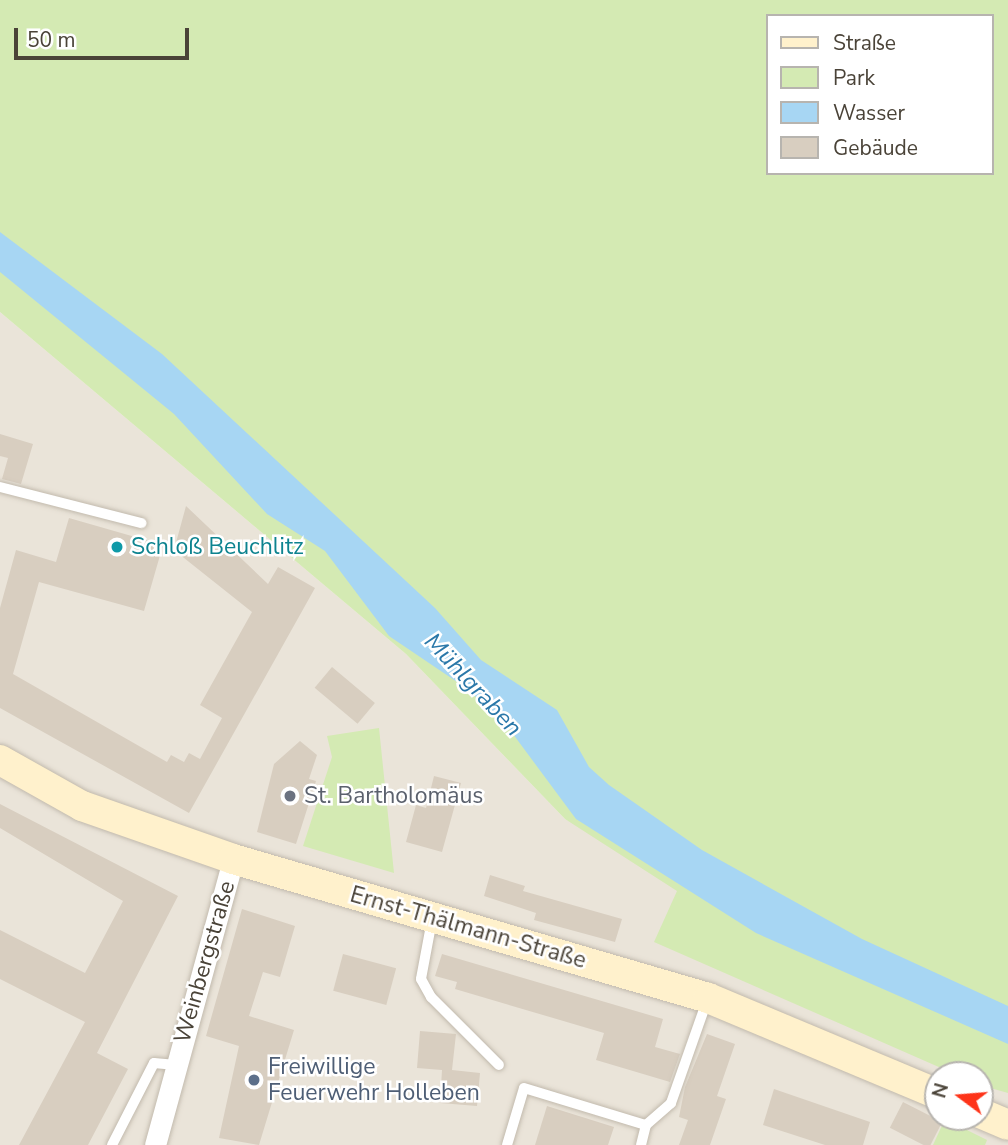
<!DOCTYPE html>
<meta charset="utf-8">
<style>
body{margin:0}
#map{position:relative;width:1008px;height:1145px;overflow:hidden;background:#f6f2eb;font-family:"Nunito Sans",sans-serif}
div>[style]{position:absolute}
.residential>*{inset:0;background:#eae4d9}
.green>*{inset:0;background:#d4eab3}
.water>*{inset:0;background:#a7d6f3}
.building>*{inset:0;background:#d8cec0;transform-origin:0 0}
.roads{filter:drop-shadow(0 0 2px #c2baad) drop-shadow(0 0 2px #c2baad)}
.service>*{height:10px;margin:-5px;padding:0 5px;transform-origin:5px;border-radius:5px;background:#fff}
.minor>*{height:21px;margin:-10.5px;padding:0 10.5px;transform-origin:10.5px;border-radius:10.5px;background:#fff}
.secondary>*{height:30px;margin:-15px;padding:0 15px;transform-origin:15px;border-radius:15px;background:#fff1cc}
.dots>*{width:19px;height:19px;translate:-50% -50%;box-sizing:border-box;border:4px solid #fff;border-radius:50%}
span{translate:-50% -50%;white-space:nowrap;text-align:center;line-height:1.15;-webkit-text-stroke:5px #fff;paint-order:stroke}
.culture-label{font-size:23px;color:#0d838f}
.left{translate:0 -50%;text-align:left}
.worship-label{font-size:23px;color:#5b616d}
.street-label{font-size:23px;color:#4a4338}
.service-label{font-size:23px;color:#4e5e75}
.water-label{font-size:24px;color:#2a78a9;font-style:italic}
.legend{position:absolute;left:766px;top:14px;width:228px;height:161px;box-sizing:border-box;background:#fff;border:2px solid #b7b4af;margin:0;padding:9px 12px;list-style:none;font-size:21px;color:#4a4338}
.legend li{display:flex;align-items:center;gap:14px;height:35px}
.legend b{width:35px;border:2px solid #b7b4af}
.north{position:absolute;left:924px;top:1061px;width:70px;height:70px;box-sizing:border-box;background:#fff;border:2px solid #b7b4af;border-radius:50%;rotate:286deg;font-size:19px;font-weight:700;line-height:28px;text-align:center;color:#4a4338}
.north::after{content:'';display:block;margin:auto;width:24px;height:32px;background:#fe3419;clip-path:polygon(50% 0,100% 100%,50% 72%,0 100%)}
.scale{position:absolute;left:14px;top:28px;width:175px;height:32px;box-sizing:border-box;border:4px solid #4a4338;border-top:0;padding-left:9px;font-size:21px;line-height:24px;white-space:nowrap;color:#4a4338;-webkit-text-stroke:5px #fff;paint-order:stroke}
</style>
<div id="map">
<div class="residential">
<div style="clip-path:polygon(evenodd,0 312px,406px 654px,565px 819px,1008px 1050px,1008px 1145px,0 1145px,0 312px,938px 1075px,980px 1075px,980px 1117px,938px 1117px,938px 1075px)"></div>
</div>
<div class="green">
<div style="clip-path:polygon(evenodd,0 0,1008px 0,1008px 1093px,980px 1085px,980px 1075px,957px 1075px,654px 942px,677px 891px,565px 819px,406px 654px,0 312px,0 0,768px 16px,992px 16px,992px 173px,768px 173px,768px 16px)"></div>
<div style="clip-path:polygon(379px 728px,394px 873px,303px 846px,332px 757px,327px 736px)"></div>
<div style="clip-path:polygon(945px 1119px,987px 1140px,985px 1145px,933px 1145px)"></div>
</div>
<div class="water">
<div style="clip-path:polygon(0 232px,162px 354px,435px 608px,481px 660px,557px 710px,589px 767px,609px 785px,702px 850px,862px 939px,1008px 1006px,1008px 1044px,756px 933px,576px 819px,507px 726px,466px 688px,389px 636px,325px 551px,267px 514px,174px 414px,0 272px)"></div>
</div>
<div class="building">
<div style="clip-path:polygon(0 434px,33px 444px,21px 484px,2px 479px,8px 458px,0 456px)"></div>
<div style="clip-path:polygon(186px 506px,268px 584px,278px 567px,315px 588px,189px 813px,0 708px,0 608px,16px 550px,56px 562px,69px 518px,163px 545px,144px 611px,39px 582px,13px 674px,167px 762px,171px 755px,184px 762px,189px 753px,200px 759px,222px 718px,200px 705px,252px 612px,174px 550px)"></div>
<div style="left:332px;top:667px;width:56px;height:27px;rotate:40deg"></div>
<div style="clip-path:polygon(300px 741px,317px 755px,309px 779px,316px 781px,296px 844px,257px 832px,274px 764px)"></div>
<div style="clip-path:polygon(434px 776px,461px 783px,442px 852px,406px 842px,416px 805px,426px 808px)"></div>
<div style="clip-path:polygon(0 804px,178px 896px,97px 1053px,128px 1069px,88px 1145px,19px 1145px,85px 1022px,0 979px,0 930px,85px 973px,123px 901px,0 828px)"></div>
<div style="clip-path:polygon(490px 875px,525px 886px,523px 891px,622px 919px,615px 942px,534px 920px,536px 913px,484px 896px)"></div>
<div style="clip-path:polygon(242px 909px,295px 926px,280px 977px,263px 972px,249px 1016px,294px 1030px,259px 1145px,219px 1138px,239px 1046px,206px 1036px)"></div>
<div style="left:343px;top:954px;width:55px;height:38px;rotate:15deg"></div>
<div style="clip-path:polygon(442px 954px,663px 1019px,655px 1047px,680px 1054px,670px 1082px,596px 1060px,604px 1033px,455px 989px,457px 982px,435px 976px)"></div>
<div style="clip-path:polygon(420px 1031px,456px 1034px,452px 1070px,480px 1073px,477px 1106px,440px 1103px,442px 1070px,417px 1068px)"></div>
<div style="clip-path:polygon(707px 1034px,735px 1044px,717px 1096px,726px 1099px,710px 1145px,679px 1145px,688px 1120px,679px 1117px,685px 1087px)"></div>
<div style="clip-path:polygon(774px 1089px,870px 1122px,863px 1145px,825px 1145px,763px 1125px)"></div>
<div style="left:903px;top:1102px;width:44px;height:29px;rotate:27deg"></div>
<div style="clip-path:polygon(547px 1106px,614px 1127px,608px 1145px,535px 1145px)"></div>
</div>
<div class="roads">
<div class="service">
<div style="left:0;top:487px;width:146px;rotate:14.3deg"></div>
<div style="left:432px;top:920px;width:60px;rotate:100.6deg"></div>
<div style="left:421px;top:979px;width:21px;rotate:61deg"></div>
<div style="left:431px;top:997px;width:96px;rotate:45deg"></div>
<div style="left:112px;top:1145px;width:92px;rotate:-62.9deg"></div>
<div style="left:154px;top:1063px;width:22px;rotate:5deg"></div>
<div style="left:507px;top:1145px;width:59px;rotate:-73.4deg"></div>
<div style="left:524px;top:1088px;width:127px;rotate:16.9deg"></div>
<div style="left:641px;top:1145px;width:21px;rotate:-76deg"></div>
<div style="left:646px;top:1125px;width:33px;rotate:-41deg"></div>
<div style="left:671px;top:1103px;width:108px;rotate:-70.6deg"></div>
</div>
<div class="minor">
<div style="left:155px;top:1145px;width:296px;rotate:-74.7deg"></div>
</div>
<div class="secondary">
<div style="left:0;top:760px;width:94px;rotate:29.3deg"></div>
<div style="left:82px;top:806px;width:160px;rotate:19.3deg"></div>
<div style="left:233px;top:859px;width:495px;rotate:16.3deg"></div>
<div style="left:708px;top:998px;width:249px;rotate:22.7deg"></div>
<div style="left:980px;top:1113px;width:30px;rotate:23deg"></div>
</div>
</div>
<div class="dots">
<div style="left:117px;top:547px;background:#0f9aa8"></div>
<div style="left:290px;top:796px;background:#6b7280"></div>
<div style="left:254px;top:1080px;background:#5c6f8a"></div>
</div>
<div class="culture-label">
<span class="left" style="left:131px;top:547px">Schloß Beuchlitz</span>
</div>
<div class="worship-label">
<span class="left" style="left:304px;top:796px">St. Bartholomäus</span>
</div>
<div class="street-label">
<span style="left:468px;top:928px;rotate:16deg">Ernst-Thälmann-Straße</span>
<span style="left:205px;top:962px;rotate:-74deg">Weinbergstraße</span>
</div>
<div class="service-label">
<span class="left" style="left:268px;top:1080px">Freiwillige<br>Feuerwehr Holleben</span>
</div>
<div class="water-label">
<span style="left:473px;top:685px;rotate:47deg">Mühlgraben</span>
</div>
<ul class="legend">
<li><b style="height:9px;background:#fff1cc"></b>Straße</li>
<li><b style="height:19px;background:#d4eab3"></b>Park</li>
<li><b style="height:19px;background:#a7d6f3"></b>Wasser</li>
<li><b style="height:19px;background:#d8cec0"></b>Gebäude</li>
</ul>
<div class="north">N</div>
<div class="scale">50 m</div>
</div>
